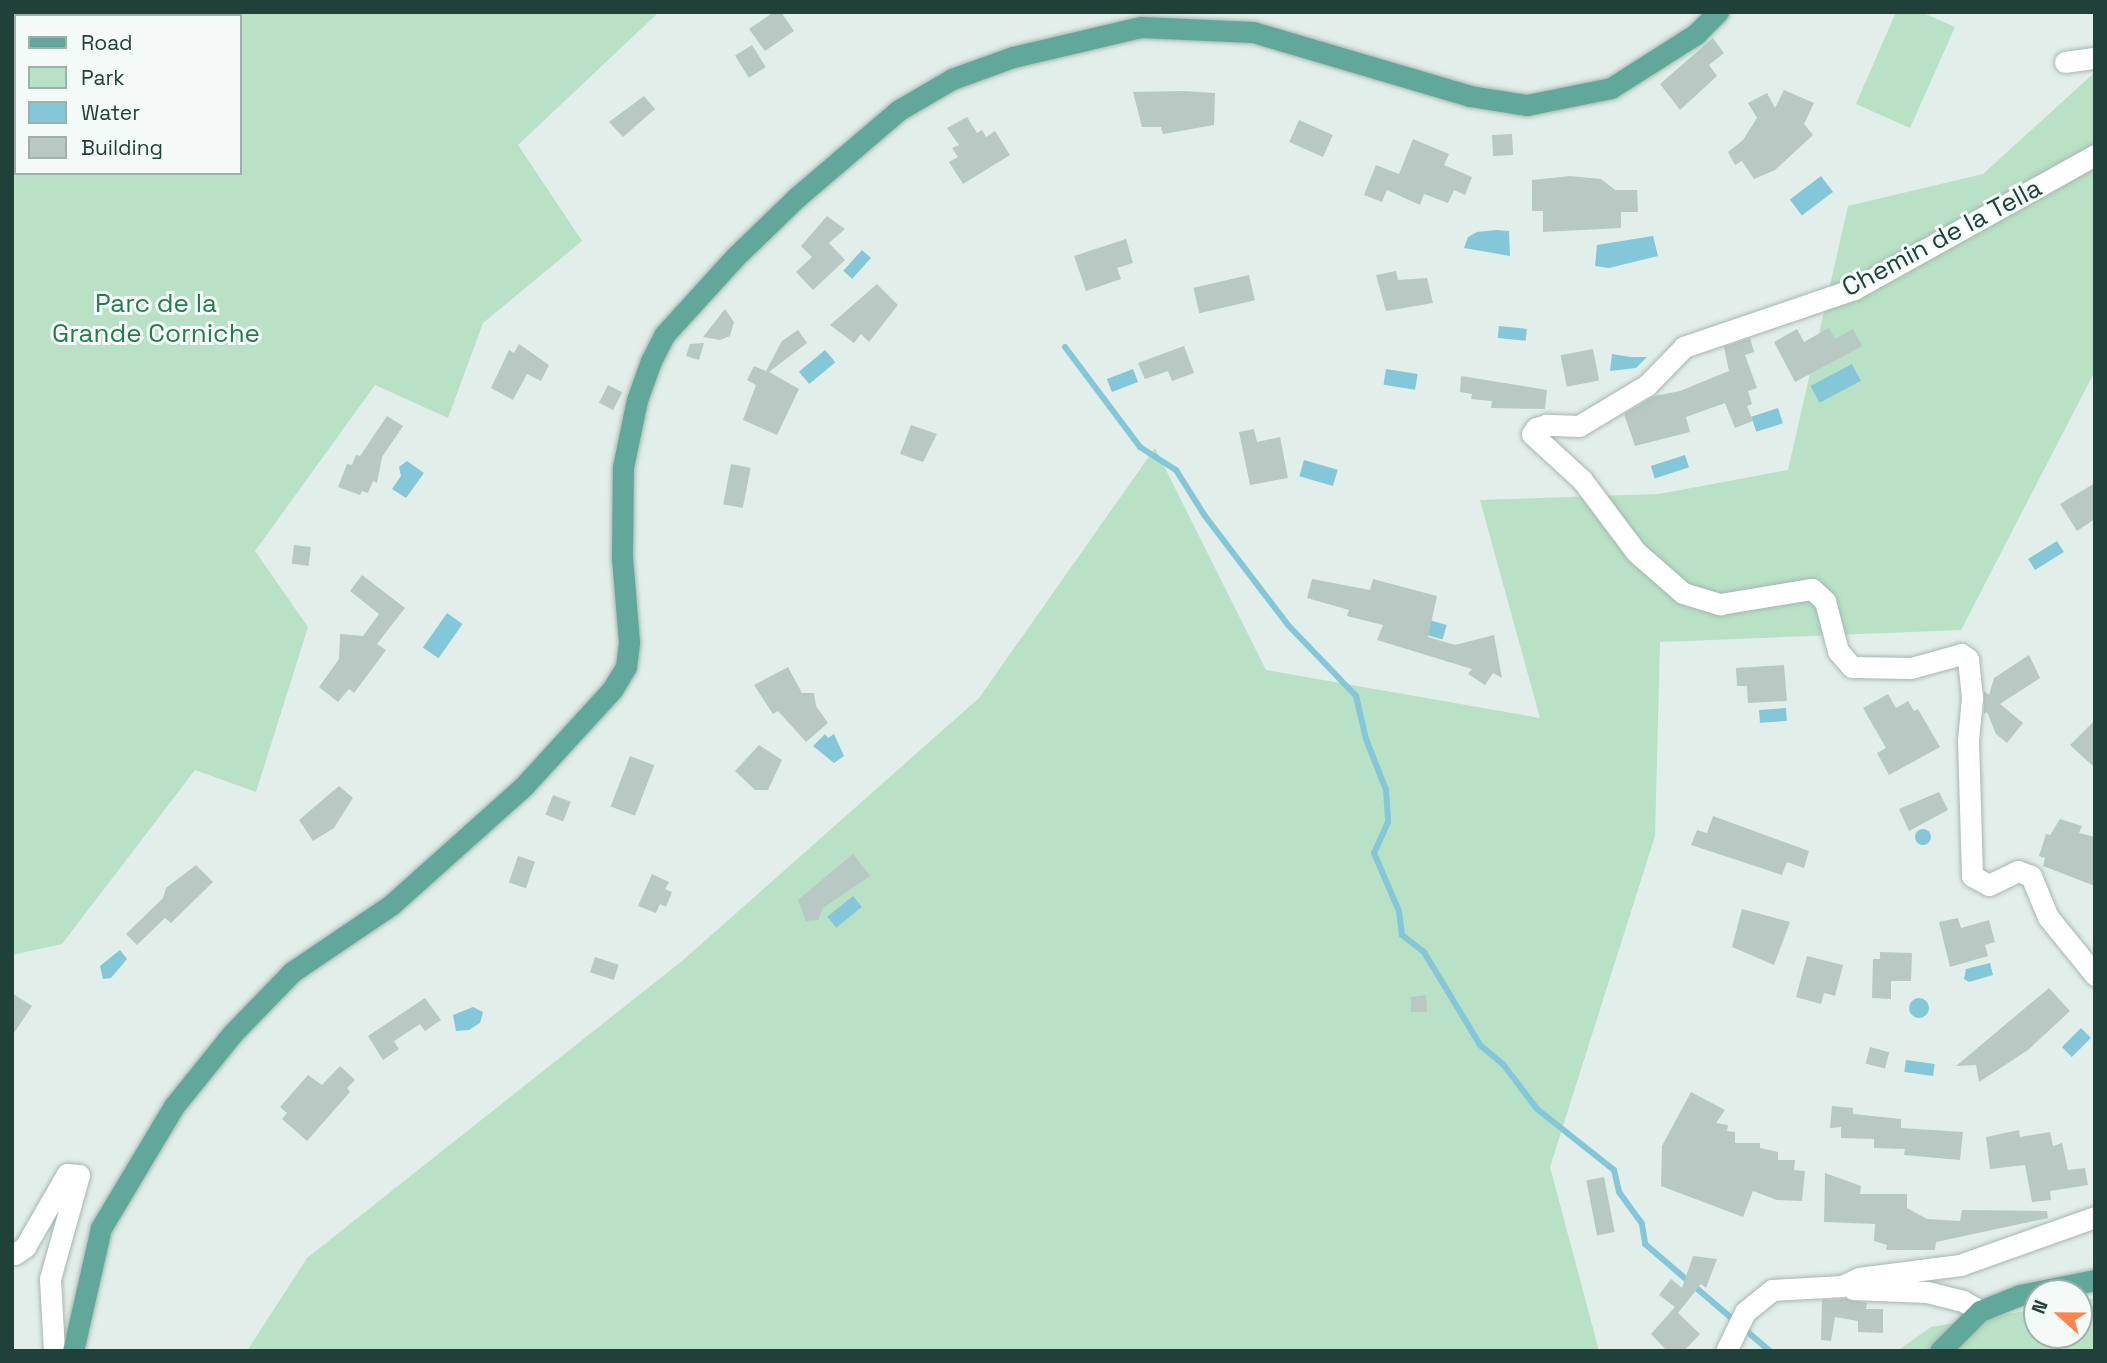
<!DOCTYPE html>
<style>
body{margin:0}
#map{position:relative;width:2107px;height:1363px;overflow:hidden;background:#e2eee9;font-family:"Space Grotesk",sans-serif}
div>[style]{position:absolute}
.green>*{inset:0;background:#b8e1c5}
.water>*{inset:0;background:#84c7d9;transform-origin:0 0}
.round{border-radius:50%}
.stream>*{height:6px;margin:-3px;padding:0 3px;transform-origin:3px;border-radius:3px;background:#84c7d9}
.building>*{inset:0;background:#b7c9c2;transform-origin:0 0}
.roads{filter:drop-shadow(0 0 2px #a4b7b1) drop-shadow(0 0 2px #a4b7b1)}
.minor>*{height:21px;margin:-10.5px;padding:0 10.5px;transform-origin:10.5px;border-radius:10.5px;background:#fff}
.major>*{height:21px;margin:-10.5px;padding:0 10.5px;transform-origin:10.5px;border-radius:10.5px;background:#61a89a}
span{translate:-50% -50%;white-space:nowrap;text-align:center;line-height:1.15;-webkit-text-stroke:6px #f3faf7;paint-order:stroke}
.street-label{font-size:26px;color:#20413a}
.park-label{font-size:26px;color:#257c4b}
.frame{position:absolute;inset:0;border:14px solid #20413a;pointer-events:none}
.legend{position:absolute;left:14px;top:14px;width:228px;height:161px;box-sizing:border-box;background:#f3faf7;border:2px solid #9fb0ab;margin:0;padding:9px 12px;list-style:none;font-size:21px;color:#20413a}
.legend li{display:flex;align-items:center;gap:14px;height:35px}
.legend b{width:35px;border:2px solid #9fb0ab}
.north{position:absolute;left:2023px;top:1279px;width:70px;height:70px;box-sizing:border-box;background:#f3faf7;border:2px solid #9fb0ab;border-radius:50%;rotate:291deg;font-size:19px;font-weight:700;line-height:28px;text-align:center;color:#20413a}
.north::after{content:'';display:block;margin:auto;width:24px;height:32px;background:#ff834e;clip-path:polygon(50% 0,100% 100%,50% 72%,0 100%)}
</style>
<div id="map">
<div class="green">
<div style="clip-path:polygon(evenodd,12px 12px,659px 12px,518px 145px,582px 241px,483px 323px,448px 418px,375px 385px,255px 551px,308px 627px,256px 792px,195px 770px,62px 944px,12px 955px,12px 12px,16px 16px,240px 16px,240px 173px,16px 173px,16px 16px)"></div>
<div style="clip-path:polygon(1896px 12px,1921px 12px,1955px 27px,1910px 128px,1856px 104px)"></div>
<div style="clip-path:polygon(2095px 72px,2095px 371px,1961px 630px,1660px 642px,1655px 836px,1550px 1167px,1599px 1351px,247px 1351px,307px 1258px,682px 961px,979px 698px,1155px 448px,1266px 670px,1540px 718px,1480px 500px,1659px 494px,1788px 470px,1848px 206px,1983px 174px)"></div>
<div style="clip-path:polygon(2095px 1298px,2095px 1351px,1897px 1351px,1931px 1327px,2037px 1309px,2037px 1335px,2079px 1335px,2079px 1301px)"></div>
</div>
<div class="water">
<div style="left:1821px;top:176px;width:20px;height:39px;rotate:53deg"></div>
<div style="clip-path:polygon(1496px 230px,1509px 231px,1510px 256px,1464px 248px,1468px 237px,1477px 232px)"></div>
<div style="clip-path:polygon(1653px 236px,1658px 256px,1609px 268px,1595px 266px,1597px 245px)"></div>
<div style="left:862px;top:250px;width:12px;height:28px;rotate:42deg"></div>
<div style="left:1499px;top:326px;width:28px;height:12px;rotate:6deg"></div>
<div style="left:825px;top:350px;width:16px;height:34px;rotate:50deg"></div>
<div style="clip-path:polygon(1612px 354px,1630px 357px,1647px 357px,1636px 368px,1610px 371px)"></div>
<div style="left:1852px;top:364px;width:19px;height:47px;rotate:62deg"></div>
<div style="left:1133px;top:369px;width:14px;height:28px;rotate:69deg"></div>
<div style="left:1386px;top:369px;width:32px;height:16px;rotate:9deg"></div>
<div style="left:1778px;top:408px;width:16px;height:28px;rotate:72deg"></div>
<div style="left:1685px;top:455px;width:13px;height:36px;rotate:72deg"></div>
<div style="left:1304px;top:460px;width:35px;height:17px;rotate:16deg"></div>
<div style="clip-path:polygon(407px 461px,424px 473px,406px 498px,392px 489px,401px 476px,399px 467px)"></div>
<div style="left:2057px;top:541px;width:13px;height:34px;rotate:58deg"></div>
<div style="left:447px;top:613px;width:19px;height:42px;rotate:35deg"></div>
<div style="left:1415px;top:616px;width:33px;height:15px;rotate:16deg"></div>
<div style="left:1786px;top:708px;width:13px;height:27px;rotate:86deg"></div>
<div style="clip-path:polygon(825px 734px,828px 738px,834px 734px,844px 756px,834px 763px,813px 746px)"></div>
<div class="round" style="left:1915px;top:829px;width:16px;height:16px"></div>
<div style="left:853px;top:896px;width:14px;height:33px;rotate:51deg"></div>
<div style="clip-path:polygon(120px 950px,127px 959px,111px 978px,103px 979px,100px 966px)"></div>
<div style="clip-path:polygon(1990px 963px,1993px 975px,1969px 982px,1964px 979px,1966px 969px)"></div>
<div class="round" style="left:1909px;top:998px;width:20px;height:20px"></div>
<div style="clip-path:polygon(473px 1007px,483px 1012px,480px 1023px,469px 1030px,456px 1031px,453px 1015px)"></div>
<div style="left:2081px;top:1028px;width:14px;height:27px;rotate:45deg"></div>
<div style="left:1906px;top:1060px;width:29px;height:12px;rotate:8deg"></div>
</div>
<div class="stream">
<div style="left:1065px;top:347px;width:125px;rotate:53.1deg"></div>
<div style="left:1140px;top:447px;width:43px;rotate:32.6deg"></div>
<div style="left:1176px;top:470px;width:54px;rotate:57.8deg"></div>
<div style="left:1205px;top:516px;width:137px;rotate:52.7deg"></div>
<div style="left:1288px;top:625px;width:98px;rotate:46.2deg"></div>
<div style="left:1356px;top:696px;width:44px;rotate:76.9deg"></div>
<div style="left:1366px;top:739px;width:55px;rotate:68.6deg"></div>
<div style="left:1386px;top:790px;width:32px;rotate:86deg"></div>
<div style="left:1388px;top:822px;width:34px;rotate:114deg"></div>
<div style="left:1374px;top:853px;width:63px;rotate:66.7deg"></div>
<div style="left:1399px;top:911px;width:24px;rotate:83deg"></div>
<div style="left:1402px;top:935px;width:28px;rotate:38deg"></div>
<div style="left:1424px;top:952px;width:109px;rotate:58.9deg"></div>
<div style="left:1480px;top:1045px;width:30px;rotate:40deg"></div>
<div style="left:1503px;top:1064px;width:56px;rotate:52.9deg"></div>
<div style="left:1537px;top:1109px;width:98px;rotate:38.4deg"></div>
<div style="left:1614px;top:1170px;width:23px;rotate:77deg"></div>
<div style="left:1619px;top:1192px;width:39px;rotate:54deg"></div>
<div style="left:1642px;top:1224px;width:20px;rotate:81deg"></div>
<div style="left:1645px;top:1244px;width:165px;rotate:40.6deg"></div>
</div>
<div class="building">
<div style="clip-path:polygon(774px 12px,781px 12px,794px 31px,765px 51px,749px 29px)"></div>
<div style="clip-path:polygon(1713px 38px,1724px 53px,1709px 65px,1717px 76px,1680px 110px,1660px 84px)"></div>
<div style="left:752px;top:45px;width:26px;height:20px;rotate:58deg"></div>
<div style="clip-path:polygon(1784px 90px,1814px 103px,1804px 124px,1813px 135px,1775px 170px,1754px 179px,1742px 161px,1735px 165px,1728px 152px,1743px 140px,1757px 118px,1748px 103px,1767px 93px,1775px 108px)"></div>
<div style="clip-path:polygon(1183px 91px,1215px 93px,1214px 125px,1163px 134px,1161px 127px,1142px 127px,1133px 92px)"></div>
<div style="clip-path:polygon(644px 96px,655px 109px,623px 137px,609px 122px)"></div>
<div style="clip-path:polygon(967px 117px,977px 133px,982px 130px,986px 137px,995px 131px,1010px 155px,963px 184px,949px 162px,958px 157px,952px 148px,959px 145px,947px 128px)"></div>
<div style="left:1299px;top:120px;width:37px;height:24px;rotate:24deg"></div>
<div style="left:1512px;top:134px;width:21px;height:20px;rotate:87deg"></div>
<div style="clip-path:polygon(1413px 139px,1449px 154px,1444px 165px,1472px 177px,1465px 195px,1454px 190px,1448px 203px,1424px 194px,1420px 205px,1387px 190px,1382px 202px,1364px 195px,1376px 165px,1399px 174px)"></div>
<div style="clip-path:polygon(1570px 176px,1601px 179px,1615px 190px,1637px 190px,1638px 212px,1621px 212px,1621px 228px,1543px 232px,1543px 211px,1532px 211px,1532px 180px)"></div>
<div style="clip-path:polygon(827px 216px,845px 229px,829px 243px,845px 260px,813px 290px,796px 272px,812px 257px,801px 246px)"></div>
<div style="clip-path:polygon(1126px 239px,1133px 263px,1117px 268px,1121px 279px,1086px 291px,1074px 256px)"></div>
<div style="clip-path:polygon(1396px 271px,1398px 280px,1427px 278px,1433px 303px,1386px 311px,1376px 275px)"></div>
<div style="left:1249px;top:275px;width:26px;height:57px;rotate:77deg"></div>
<div style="clip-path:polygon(877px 284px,898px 305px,869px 342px,861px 334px,854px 343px,830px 325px)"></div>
<div style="clip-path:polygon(725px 309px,734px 322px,730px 336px,720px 340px,703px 337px)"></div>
<div style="clip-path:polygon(1829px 328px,1835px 339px,1853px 329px,1862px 346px,1795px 382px,1774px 342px,1797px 329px,1804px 342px)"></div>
<div style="clip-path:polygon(798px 330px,807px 343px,769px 372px,799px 389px,777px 435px,743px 420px,756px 385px,747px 380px,754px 366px,766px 371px,782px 341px)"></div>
<div style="clip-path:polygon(1750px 338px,1754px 352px,1745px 355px,1757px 388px,1748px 391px,1752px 404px,1747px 406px,1753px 421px,1735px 428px,1725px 403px,1686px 417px,1690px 432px,1635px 446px,1624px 414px,1654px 396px,1680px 391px,1729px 371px,1724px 347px)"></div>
<div style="clip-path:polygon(704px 343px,699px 360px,686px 356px,690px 344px)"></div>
<div style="clip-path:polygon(519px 344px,549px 365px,541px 381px,527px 374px,513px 400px,491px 388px,509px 350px,514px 353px)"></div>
<div style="clip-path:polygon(1184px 346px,1194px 373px,1172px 381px,1168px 371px,1145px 379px,1138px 363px)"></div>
<div style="left:1593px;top:349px;width:32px;height:33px;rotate:79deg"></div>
<div style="clip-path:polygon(1461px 376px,1547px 390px,1545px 409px,1491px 408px,1492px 401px,1471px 399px,1472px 394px,1460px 392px)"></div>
<div style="left:608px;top:385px;width:16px;height:20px;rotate:27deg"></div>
<div style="clip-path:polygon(387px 416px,403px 426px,382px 457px,377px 483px,373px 481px,368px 493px,362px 491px,360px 495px,338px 487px,347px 464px,352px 465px,356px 455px,360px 456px)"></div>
<div style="clip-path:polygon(911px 425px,937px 434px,923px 462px,900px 454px)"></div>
<div style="clip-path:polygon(1254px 429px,1257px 442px,1280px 437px,1288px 478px,1250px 485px,1239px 432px)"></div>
<div style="left:731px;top:464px;width:20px;height:41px;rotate:11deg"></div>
<div style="clip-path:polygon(2095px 483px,2095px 519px,2077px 531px,2060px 504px)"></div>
<div style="left:294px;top:545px;width:17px;height:19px;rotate:7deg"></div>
<div style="clip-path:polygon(362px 575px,405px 608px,377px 644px,386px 650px,354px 693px,349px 689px,338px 702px,319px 687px,339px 659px,340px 634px,363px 636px,379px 614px,350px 591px)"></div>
<div style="clip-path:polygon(1312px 579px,1370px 590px,1373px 579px,1437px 596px,1428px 637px,1455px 645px,1494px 635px,1502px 678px,1493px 673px,1485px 685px,1468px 674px,1472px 669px,1377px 640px,1383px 625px,1347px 616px,1349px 610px,1307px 598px)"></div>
<div style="clip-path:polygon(2029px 655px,2040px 678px,2000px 704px,2023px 723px,2007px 743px,1996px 734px,1987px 712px,1984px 714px,1984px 691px,1989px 695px,1994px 678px)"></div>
<div style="clip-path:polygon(1784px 665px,1787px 701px,1748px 703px,1747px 686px,1737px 686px,1736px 668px)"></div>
<div style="clip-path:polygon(788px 667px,802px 693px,814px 693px,816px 706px,828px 723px,806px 742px,778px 711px,773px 714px,754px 685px)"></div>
<div style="clip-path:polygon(1888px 694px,1896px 708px,1908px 701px,1914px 711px,1918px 709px,1940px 747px,1889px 775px,1877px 753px,1886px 748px,1863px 708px)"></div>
<div style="clip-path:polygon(2095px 720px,2095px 768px,2070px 745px)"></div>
<div style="clip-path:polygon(759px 745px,782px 760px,768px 790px,755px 790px,735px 771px)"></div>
<div style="left:630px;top:756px;width:26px;height:54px;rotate:21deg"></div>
<div style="clip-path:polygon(339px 786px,353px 798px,334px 828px,313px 841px,299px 820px)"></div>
<div style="clip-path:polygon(1939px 792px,1948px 810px,1909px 831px,1899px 809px)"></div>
<div style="left:553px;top:795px;width:19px;height:21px;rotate:21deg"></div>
<div style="clip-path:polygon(1713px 816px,1809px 851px,1804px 868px,1787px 862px,1782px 875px,1691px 845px,1697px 830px,1707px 833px)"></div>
<div style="clip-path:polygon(2060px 819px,2082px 826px,2079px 833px,2095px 837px,2095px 886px,2043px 866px,2045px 858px,2039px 856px,2046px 834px,2050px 835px)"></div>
<div style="clip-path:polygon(853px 854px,870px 876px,823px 908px,818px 920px,806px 921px,798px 900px)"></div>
<div style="left:518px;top:856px;width:18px;height:28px;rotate:19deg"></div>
<div style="clip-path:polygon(196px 865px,213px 882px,171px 923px,165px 918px,137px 945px,126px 934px,163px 898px,166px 888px)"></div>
<div style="clip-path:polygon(652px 874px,669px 882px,665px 889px,672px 892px,666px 907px,660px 904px,656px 913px,638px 906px)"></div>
<div style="clip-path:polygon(1742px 909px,1790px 922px,1774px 965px,1732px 947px)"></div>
<div style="clip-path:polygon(1958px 918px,1961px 928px,1989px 920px,1995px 942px,1985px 945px,1988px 956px,1950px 967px,1939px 922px)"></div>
<div style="clip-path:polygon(1880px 952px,1912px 953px,1911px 981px,1891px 981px,1891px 999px,1872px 998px,1873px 959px,1880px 959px)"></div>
<div style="clip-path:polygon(1807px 956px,1843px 965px,1835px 996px,1824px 993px,1821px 1004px,1796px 997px)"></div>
<div style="left:595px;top:957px;width:25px;height:16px;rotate:18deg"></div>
<div style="clip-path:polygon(2049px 988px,2070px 1011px,2028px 1050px,1979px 1082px,1976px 1065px,1956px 1066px)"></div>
<div style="clip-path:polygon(12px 993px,32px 1006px,12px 1036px)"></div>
<div style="clip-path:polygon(1426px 995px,1427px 1012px,1411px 1012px,1411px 997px)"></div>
<div style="clip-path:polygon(425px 998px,441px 1020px,425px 1031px,420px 1024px,394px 1041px,399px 1049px,383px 1060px,368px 1036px)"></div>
<div style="left:1870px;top:1047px;width:20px;height:17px;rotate:15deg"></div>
<div style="clip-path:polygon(340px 1066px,355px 1080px,347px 1088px,350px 1092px,307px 1141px,282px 1119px,287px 1113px,280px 1107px,308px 1075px,322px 1085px)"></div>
<div style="clip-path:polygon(1691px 1092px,1725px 1110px,1716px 1123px,1728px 1125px,1727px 1131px,1735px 1132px,1735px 1143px,1760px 1143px,1760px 1148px,1778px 1152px,1778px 1160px,1795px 1160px,1794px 1170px,1805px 1171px,1802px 1201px,1777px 1200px,1753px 1191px,1743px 1217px,1661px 1186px,1662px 1146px)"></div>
<div style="clip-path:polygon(1832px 1106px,1853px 1108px,1853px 1114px,1901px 1119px,1901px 1128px,1963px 1132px,1960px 1160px,1904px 1155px,1905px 1149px,1874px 1148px,1874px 1139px,1841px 1138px,1841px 1127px,1830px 1128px)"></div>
<div style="clip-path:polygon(2019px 1130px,2020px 1137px,2050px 1132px,2053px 1146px,2062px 1143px,2068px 1170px,2085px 1168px,2088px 1185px,2050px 1191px,2051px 1200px,2032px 1202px,2025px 1165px,1990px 1169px,1986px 1137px)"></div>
<div style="clip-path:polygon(1825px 1173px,1861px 1186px,1860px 1194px,1907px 1194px,1907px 1208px,1927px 1219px,1960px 1221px,1962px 1210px,2047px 1211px,2048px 1218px,1936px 1242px,1935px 1250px,1886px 1250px,1887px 1245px,1874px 1241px,1875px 1224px,1824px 1222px)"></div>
<div style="left:1604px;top:1177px;width:56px;height:18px;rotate:79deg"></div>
<div style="clip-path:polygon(1693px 1256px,1717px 1259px,1706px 1288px,1701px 1284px,1678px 1313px,1700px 1334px,1684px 1351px,1667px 1351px,1651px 1334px,1675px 1307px,1659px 1295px,1671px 1279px,1682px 1288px)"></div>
<div style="clip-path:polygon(1845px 1299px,1867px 1303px,1866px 1309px,1883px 1309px,1883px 1333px,1858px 1332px,1858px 1321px,1835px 1317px,1831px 1341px,1821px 1340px,1822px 1300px)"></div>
</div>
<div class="roads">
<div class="minor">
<div style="left:2065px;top:62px;width:30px;rotate:-8deg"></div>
<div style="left:2095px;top:155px;width:276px;rotate:150.9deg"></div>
<div style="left:1854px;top:289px;width:180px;rotate:161.2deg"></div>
<div style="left:1684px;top:347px;width:53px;rotate:134.2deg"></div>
<div style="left:1647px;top:385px;width:79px;rotate:148.9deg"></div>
<div style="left:1579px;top:426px;width:33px;rotate:-178deg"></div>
<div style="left:1546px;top:425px;width:10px;rotate:163deg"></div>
<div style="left:1536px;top:428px;width:7px;rotate:124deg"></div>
<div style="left:1532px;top:434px;width:68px;rotate:42.6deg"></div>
<div style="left:1582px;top:480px;width:90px;rotate:53.1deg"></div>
<div style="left:1636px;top:552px;width:62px;rotate:41.1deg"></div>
<div style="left:1683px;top:593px;width:39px;rotate:17deg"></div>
<div style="left:1720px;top:604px;width:93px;rotate:-9.3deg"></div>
<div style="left:1812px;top:589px;width:18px;rotate:43deg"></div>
<div style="left:1825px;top:601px;width:52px;rotate:75.4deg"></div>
<div style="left:1838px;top:651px;width:21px;rotate:49deg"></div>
<div style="left:1852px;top:667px;width:59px;rotate:1deg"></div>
<div style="left:1911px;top:668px;width:52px;rotate:-15.6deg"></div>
<div style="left:1961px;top:654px;width:9px;rotate:36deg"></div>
<div style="left:1968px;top:659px;width:39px;rotate:84deg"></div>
<div style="left:1972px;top:698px;width:42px;rotate:95.4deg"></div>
<div style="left:1968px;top:740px;width:136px;rotate:88.3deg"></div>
<div style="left:1972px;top:876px;width:19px;rotate:28deg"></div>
<div style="left:1989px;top:885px;width:32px;rotate:-26deg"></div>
<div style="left:2018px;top:871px;width:14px;rotate:21deg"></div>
<div style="left:2031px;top:876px;width:44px;rotate:67.5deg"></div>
<div style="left:2048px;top:917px;width:75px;rotate:51deg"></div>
<div style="left:15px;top:1254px;width:12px;rotate:-35deg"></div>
<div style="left:25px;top:1247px;width:84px;rotate:-60.1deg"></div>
<div style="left:67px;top:1174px;width:12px;rotate:5deg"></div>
<div style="left:79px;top:1175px;width:108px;rotate:105.6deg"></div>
<div style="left:50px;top:1279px;width:72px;rotate:86.8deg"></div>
<div style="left:1853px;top:1289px;width:74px;rotate:2.3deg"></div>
<div style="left:1927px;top:1292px;width:37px;rotate:14deg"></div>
<div style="left:1963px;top:1301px;width:20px;rotate:30deg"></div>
<div style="left:1726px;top:1351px;width:43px;rotate:-64deg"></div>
<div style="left:1745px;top:1312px;width:35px;rotate:-39deg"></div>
<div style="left:1772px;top:1290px;width:70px;rotate:-3.3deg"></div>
<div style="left:1842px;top:1286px;width:19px;rotate:-25deg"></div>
<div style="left:1859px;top:1278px;width:102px;rotate:-7.3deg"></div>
<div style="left:1960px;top:1265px;width:143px;rotate:-19.6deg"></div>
</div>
<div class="major">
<div style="left:73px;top:1351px;width:126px;rotate:-77.2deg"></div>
<div style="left:101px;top:1228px;width:142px;rotate:-59.1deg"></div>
<div style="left:174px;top:1106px;width:92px;rotate:-51.1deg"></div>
<div style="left:232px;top:1034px;width:86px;rotate:-45.9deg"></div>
<div style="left:292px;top:972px;width:120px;rotate:-34.1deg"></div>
<div style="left:391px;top:905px;width:177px;rotate:-41.8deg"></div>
<div style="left:523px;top:787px;width:132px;rotate:-47.5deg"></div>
<div style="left:612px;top:690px;width:27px;rotate:-59deg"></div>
<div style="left:626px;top:667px;width:25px;rotate:-83deg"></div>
<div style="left:629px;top:642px;width:85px;rotate:-94.7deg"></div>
<div style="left:622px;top:557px;width:90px;rotate:-89.4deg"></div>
<div style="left:623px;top:467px;width:68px;rotate:-78.2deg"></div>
<div style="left:637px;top:400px;width:41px;rotate:-70.3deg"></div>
<div style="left:651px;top:361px;width:30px;rotate:-63deg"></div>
<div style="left:665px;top:334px;width:104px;rotate:-47.7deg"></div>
<div style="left:735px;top:257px;width:85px;rotate:-44deg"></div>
<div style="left:796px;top:198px;width:135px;rotate:-40.5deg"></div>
<div style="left:899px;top:110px;width:61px;rotate:-30.3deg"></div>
<div style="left:952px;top:79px;width:65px;rotate:-19.8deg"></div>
<div style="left:1013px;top:57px;width:131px;rotate:-13.2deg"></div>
<div style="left:1141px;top:27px;width:112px;rotate:2.6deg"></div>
<div style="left:1253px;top:32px;width:226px;rotate:16.4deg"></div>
<div style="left:1470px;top:96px;width:58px;rotate:9deg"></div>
<div style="left:1527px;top:105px;width:86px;rotate:-11.4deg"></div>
<div style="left:1611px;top:88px;width:101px;rotate:-32.4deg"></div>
<div style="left:1696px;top:34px;width:31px;rotate:-45deg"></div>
<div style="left:1940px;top:1351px;width:57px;rotate:-45deg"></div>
<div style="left:1980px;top:1311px;width:43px;rotate:-21.8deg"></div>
<div style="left:2020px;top:1295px;width:76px;rotate:-11.3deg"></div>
</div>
</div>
<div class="street-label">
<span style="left:1942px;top:238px;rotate:-28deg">Chemin de la Tella</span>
</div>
<div class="park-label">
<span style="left:156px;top:319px">Parc de la<br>Grande Corniche</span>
</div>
<div class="frame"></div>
<ul class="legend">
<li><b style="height:9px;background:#61a89a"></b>Road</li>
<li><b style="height:19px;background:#b8e1c5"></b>Park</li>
<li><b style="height:19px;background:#84c7d9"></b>Water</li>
<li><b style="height:19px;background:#b7c9c2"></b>Building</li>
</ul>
<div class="north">N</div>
</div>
